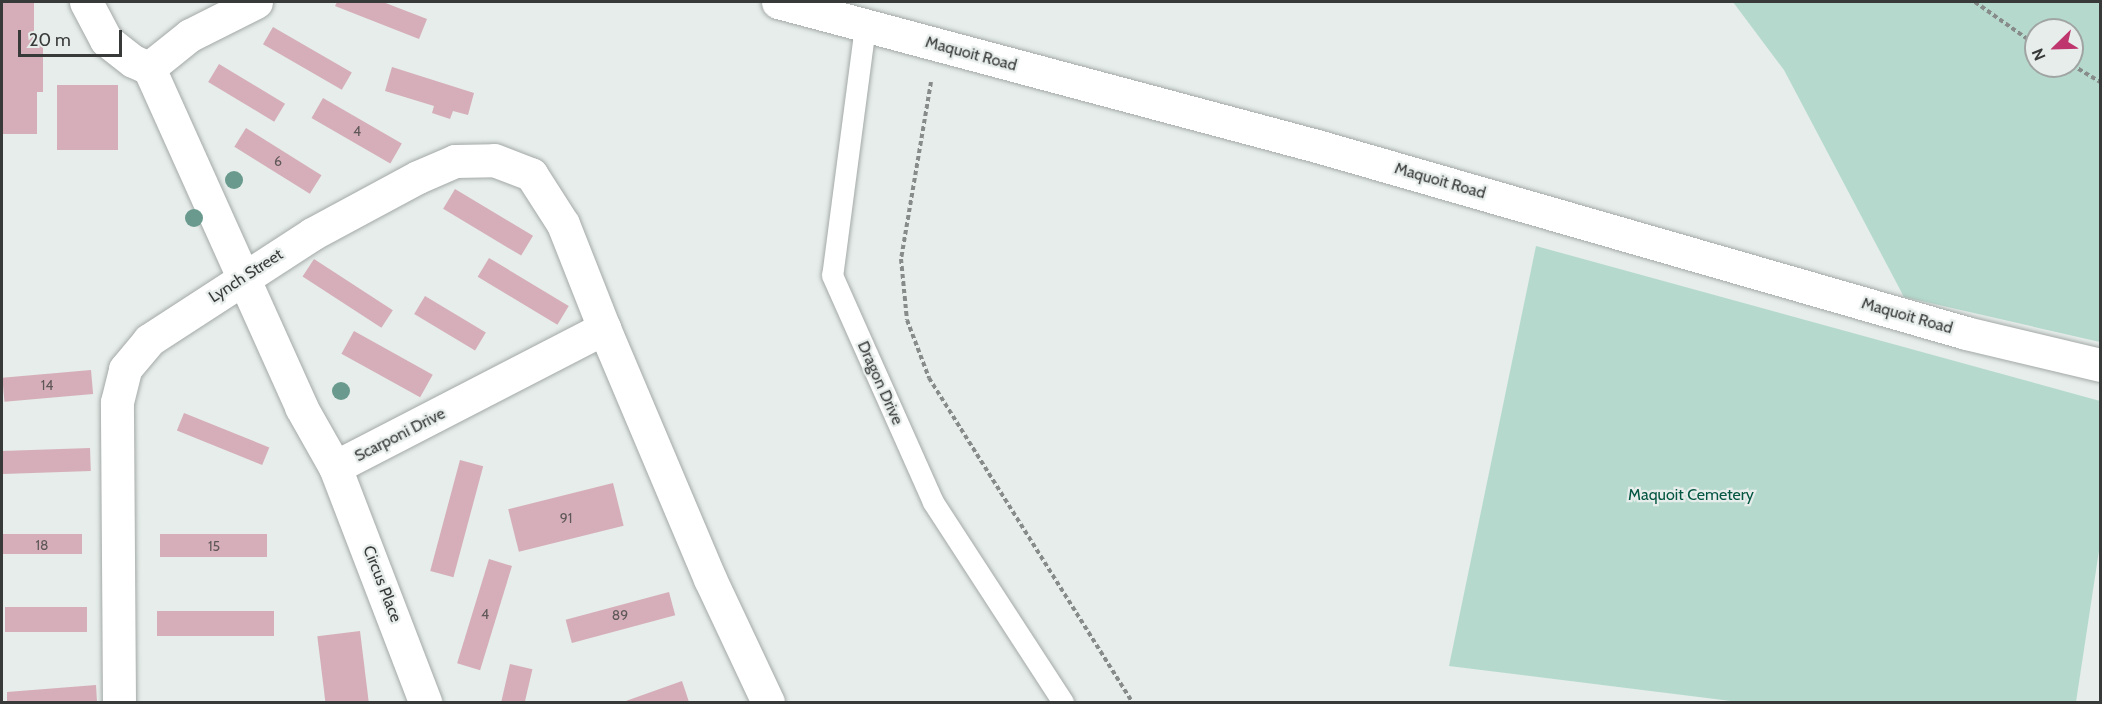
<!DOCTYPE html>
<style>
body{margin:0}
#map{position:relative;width:2102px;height:704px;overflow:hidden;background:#e6edea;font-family:Cabin,sans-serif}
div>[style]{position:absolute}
.green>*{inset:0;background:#b5dacd}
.building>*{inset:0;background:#d5aeb9;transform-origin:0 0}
.path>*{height:4px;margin-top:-2px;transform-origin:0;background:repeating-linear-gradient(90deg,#878b89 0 4.5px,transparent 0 7.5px)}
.roads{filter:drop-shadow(0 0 2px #a3a9a7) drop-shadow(0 0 2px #a3a9a7)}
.service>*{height:21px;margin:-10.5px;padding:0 10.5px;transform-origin:10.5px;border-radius:10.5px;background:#fff}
.minor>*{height:33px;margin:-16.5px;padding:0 16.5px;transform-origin:16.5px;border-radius:16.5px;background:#fff}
.trees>*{width:18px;height:18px;margin:-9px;border-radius:50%;background:#6a9a8e}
span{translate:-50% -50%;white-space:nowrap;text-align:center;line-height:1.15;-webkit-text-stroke:4.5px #e6edea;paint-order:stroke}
.number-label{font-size:14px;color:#5f5759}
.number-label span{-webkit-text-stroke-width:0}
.street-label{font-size:16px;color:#383a39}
.park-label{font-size:16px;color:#055643}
.frame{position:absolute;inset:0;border:3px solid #383a39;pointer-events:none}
.north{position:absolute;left:2024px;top:18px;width:60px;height:60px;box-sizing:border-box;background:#e6edea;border:2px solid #a0a5a3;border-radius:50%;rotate:247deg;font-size:16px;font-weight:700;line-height:24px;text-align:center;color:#383a39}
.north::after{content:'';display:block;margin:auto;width:21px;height:27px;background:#bf356e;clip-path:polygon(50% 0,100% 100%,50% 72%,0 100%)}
.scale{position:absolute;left:18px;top:30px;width:104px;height:27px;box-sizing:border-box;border:3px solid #383a39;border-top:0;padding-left:8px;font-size:18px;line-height:21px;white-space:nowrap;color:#383a39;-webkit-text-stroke:4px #e6edea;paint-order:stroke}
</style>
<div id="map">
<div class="green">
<div style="clip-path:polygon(evenodd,1733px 2px,2100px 2px,2100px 342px,1904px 297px,1784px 70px,1733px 2px,2036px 30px,2072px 30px,2072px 66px,2036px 66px,2036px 30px)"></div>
<div style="clip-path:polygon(1536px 246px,2100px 401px,2100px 544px,2076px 702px,1739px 702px,1449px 666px)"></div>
</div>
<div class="building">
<div style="clip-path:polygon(2px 2px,34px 2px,34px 34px,43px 34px,43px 92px,37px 92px,37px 134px,2px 134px)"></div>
<div style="clip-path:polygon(337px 2px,383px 2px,427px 19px,419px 39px,335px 6px)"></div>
<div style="left:273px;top:27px;width:91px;height:20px;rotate:30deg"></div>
<div style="left:219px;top:64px;width:77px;height:21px;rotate:31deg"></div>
<div style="clip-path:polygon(392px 67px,474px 93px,468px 115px,453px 111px,450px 119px,432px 113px,434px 106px,385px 91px)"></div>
<div style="left:57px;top:85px;width:61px;height:65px"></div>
<div style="left:323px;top:98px;width:91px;height:23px;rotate:30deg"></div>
<div style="left:246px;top:128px;width:89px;height:22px;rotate:32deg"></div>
<div style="left:455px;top:189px;width:91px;height:23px;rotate:31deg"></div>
<div style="left:489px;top:258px;width:93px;height:22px;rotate:31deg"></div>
<div style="left:314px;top:259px;width:94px;height:21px;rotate:33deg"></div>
<div style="left:425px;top:296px;width:71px;height:21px;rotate:31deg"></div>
<div style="left:354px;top:331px;width:90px;height:26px;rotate:29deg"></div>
<div style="left:91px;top:370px;width:24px;height:89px;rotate:85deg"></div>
<div style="left:184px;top:413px;width:92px;height:19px;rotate:22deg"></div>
<div style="left:90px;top:448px;width:23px;height:88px;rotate:88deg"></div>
<div style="left:460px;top:460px;width:24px;height:115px;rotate:15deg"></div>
<div style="left:613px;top:483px;width:44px;height:108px;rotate:76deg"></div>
<div style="left:82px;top:534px;width:20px;height:80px;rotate:90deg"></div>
<div style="left:267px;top:534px;width:23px;height:107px;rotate:90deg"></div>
<div style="left:489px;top:559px;width:24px;height:109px;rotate:17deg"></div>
<div style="left:669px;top:592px;width:24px;height:107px;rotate:75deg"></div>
<div style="left:87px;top:607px;width:25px;height:82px;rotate:90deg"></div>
<div style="left:157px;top:611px;width:117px;height:25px"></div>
<div style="left:360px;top:631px;width:72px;height:43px;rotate:83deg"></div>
<div style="left:510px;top:664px;width:23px;height:39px;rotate:13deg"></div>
<div style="clip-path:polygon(682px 681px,689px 702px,623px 702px)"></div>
<div style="clip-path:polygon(96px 685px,97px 702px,7px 702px,7px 692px)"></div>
</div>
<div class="path">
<div style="left:1975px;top:2px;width:75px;rotate:35.2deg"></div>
<div style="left:2072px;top:65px;width:33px;rotate:31deg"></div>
<div style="left:931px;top:82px;width:180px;rotate:99.6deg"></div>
<div style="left:901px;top:259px;width:61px;rotate:84.4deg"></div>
<div style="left:907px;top:320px;width:62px;rotate:69.2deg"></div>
<div style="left:929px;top:378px;width:382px;rotate:57.9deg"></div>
</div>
<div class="roads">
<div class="service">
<div style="left:865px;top:26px;width:251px;rotate:97.5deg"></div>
<div style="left:832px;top:275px;width:248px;rotate:66deg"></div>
<div style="left:933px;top:502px;width:239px;rotate:57deg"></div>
</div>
<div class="minor">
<div style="left:86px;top:2px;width:43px;rotate:62.2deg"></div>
<div style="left:106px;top:40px;width:34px;rotate:38deg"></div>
<div style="left:133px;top:61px;width:17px;rotate:24deg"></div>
<div style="left:256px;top:2px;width:74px;rotate:153.4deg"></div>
<div style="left:190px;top:35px;width:53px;rotate:141.2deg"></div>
<div style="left:149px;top:68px;width:372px;rotate:65.8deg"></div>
<div style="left:301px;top:407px;width:69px;rotate:60.5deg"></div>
<div style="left:335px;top:467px;width:303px;rotate:-27.3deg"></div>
<div style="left:604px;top:328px;width:272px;rotate:67.1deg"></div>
<div style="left:710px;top:579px;width:136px;rotate:64.8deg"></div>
<div style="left:778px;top:2px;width:558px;rotate:14.96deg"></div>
<div style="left:1317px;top:146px;width:675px;rotate:16.07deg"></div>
<div style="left:1966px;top:333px;width:138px;rotate:13.4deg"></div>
<div style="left:335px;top:467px;width:252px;rotate:69deg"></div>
<div style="left:119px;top:702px;width:300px;rotate:-90.4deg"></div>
<div style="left:117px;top:402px;width:34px;rotate:-76deg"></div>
<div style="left:125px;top:369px;width:38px;rotate:-50deg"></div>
<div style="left:149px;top:340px;width:194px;rotate:-33deg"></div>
<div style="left:312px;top:234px;width:120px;rotate:-28.3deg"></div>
<div style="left:418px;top:177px;width:40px;rotate:-23.4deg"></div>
<div style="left:455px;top:161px;width:39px;rotate:-1deg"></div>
<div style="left:494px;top:160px;width:40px;rotate:21deg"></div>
<div style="left:531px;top:174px;width:59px;rotate:57.4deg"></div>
<div style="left:563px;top:224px;width:112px;rotate:68.5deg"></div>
</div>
</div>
<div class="trees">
<div style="left:234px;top:180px"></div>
<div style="left:194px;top:218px"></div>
<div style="left:341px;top:391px"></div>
</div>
<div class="number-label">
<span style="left:357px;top:131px">4</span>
<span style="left:278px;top:161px">6</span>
<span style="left:47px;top:385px">14</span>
<span style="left:566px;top:518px">91</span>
<span style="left:42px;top:545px">18</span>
<span style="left:214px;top:546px">15</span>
<span style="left:485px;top:614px">4</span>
<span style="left:620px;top:615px">89</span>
</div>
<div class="street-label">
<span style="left:971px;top:54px;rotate:15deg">Maquoit Road</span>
<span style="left:1440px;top:181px;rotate:16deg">Maquoit Road</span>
<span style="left:246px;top:276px;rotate:-33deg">Lynch Street</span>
<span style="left:1907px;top:316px;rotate:16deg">Maquoit Road</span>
<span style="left:880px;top:383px;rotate:66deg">Dragon Drive</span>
<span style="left:400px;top:435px;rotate:-27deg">Scarponi Drive</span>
<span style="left:382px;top:584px;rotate:69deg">Circus Place</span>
</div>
<div class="park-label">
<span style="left:1691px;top:495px">Maquoit Cemetery</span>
</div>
<div class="frame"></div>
<div class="north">N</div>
<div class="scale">20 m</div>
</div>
